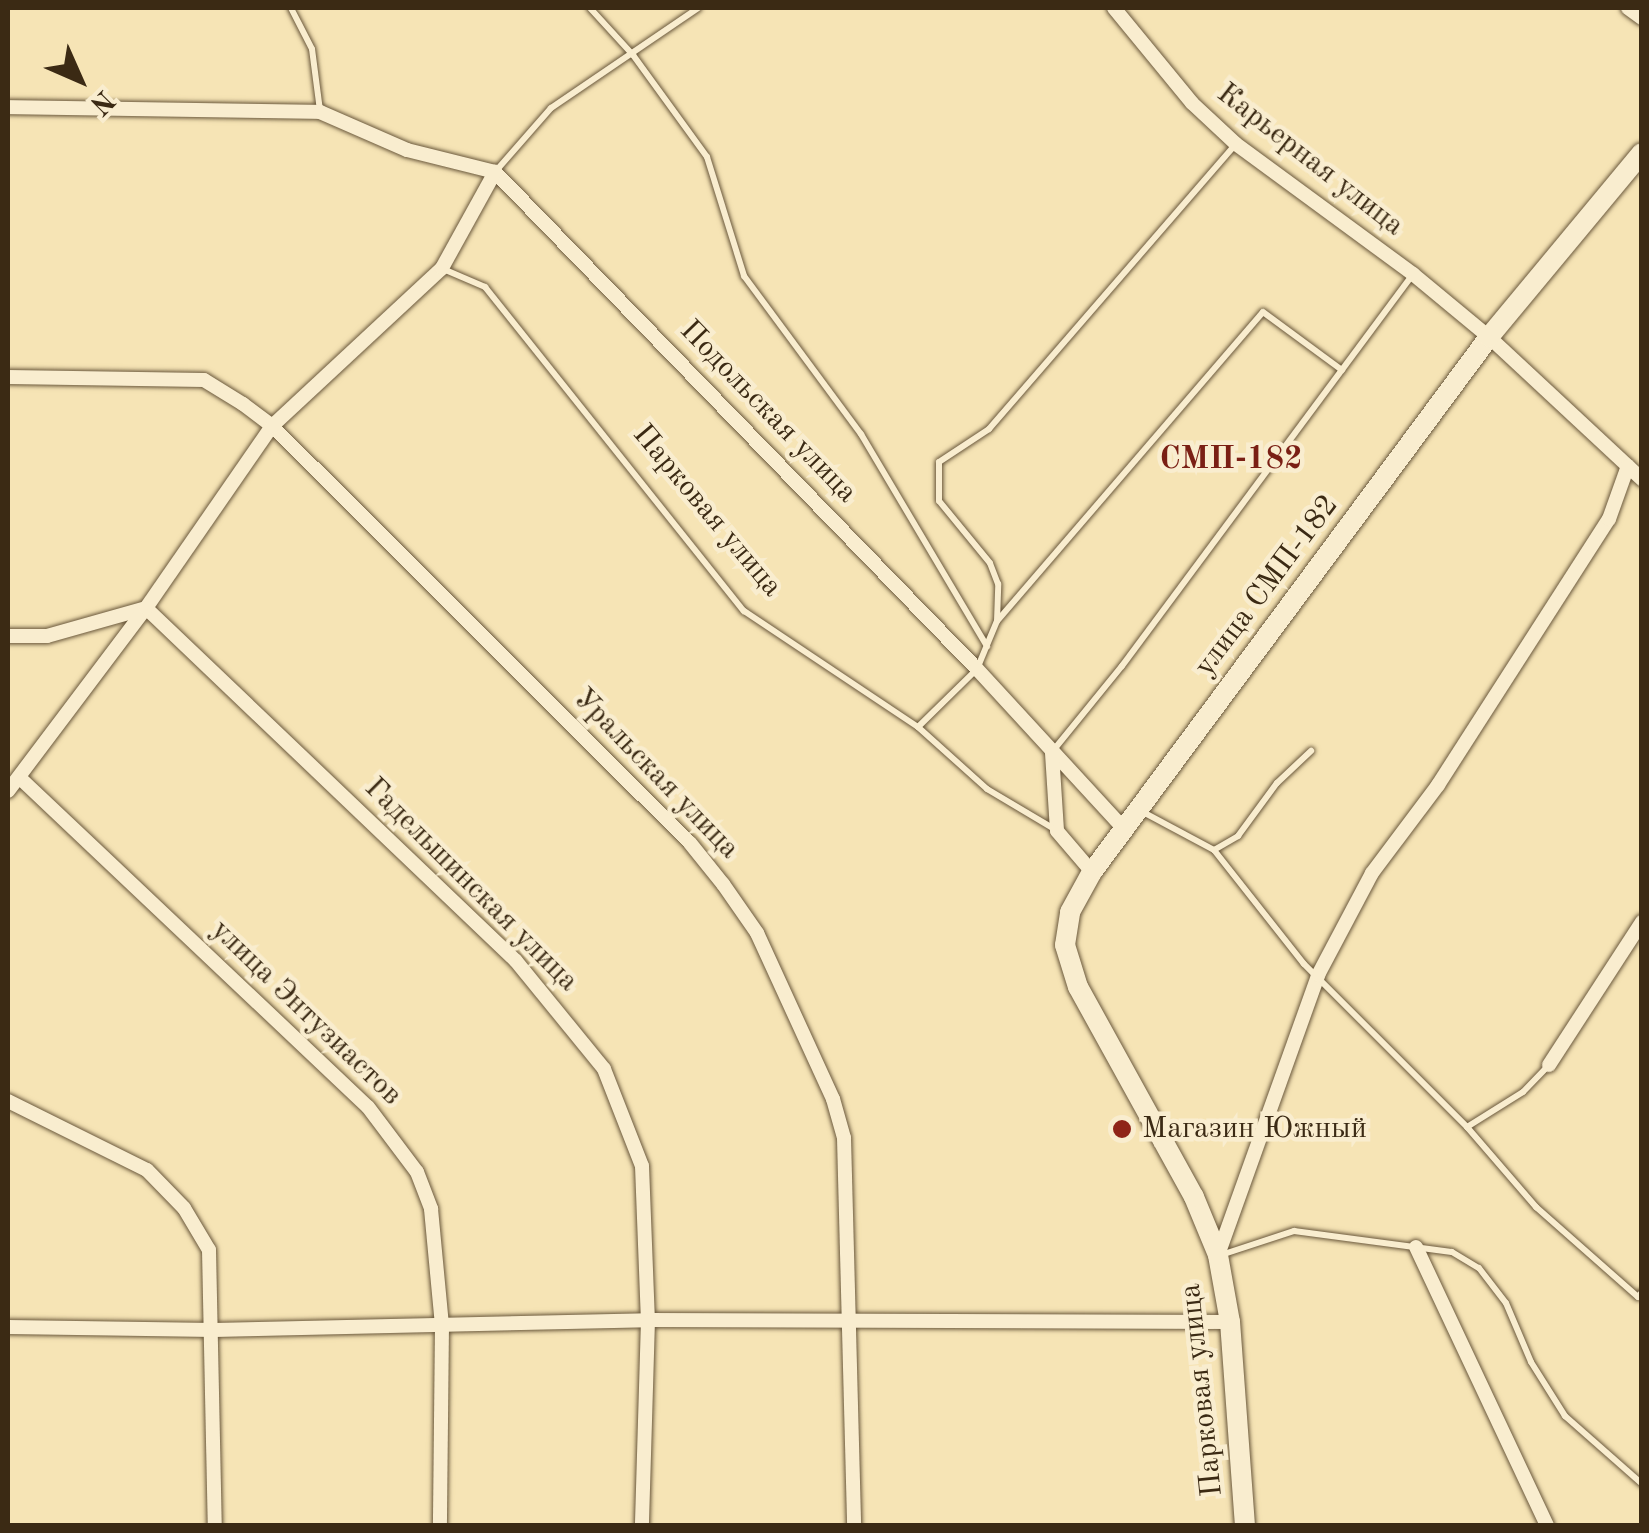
<!DOCTYPE html>
<meta charset="utf-8">
<style>
body{margin:0}
#map{position:relative;width:1649px;height:1533px;overflow:hidden;background:#f6e4b5;font-family:"Old Standard TT",serif}
div>[style]{position:absolute}
.roads{filter:drop-shadow(0 0 2px #6a583c) drop-shadow(0 0 2px #6a583c)}
.lane>*{height:6px;margin:-3px;padding:0 3px;transform-origin:3px;border-radius:3px;background:#f9edcf}
.street>*{height:14px;margin:-7px;padding:0 7px;transform-origin:7px;border-radius:7px;background:#f9edcf}
.secondary>*{height:20px;margin:-10px;padding:0 10px;transform-origin:10px;border-radius:10px;background:#f9edcf}
.dots>*{width:28px;height:28px;translate:-50% -50%;box-sizing:border-box;border:5px solid #f9edcf;border-radius:50%}
span{translate:-50% -50%;white-space:nowrap;text-align:center;line-height:1.15;-webkit-text-stroke:9px #f9edcf;paint-order:stroke}
.street-label{font-size:30px;color:#3b2a14}
.poi-label{font-size:30px;color:#3b2a14}
.left{translate:0 -50%;text-align:left}
.neighbourhood-label{font-size:32px;color:#7a1f14;font-weight:700}
.frame{position:absolute;inset:0;border:10px solid #3b2a14;pointer-events:none}
.north{position:absolute;left:30px;top:30px;width:100px;height:100px;-webkit-text-stroke:8px #f9edcf;paint-order:stroke;rotate:135deg;font-size:28px;font-weight:700;line-height:40px;text-align:center;color:#3b2a14}
.north::after{content:'';display:block;margin:auto;width:35px;height:45px;background:#3b2a14;clip-path:polygon(50% 0,100% 100%,50% 72%,0 100%)}
</style>
<div id="map">
<div class="roads">
<div class="lane">
<div style="left:291px;top:8px;width:46px;rotate:62.9deg"></div>
<div style="left:312px;top:49px;width:63px;rotate:82.6deg"></div>
<div style="left:590px;top:8px;width:64px;rotate:47.5deg"></div>
<div style="left:633px;top:55px;width:126px;rotate:54deg"></div>
<div style="left:707px;top:157px;width:125px;rotate:72.7deg"></div>
<div style="left:744px;top:276px;width:197px;rotate:53.5deg"></div>
<div style="left:861px;top:434px;width:247px;rotate:59.3deg"></div>
<div style="left:495px;top:172px;width:85px;rotate:-48.8deg"></div>
<div style="left:551px;top:108px;width:178px;rotate:-34.2deg"></div>
<div style="left:443px;top:269px;width:46px;rotate:23.2deg"></div>
<div style="left:485px;top:287px;width:415px;rotate:51.4deg"></div>
<div style="left:744px;top:611px;width:209px;rotate:33.7deg"></div>
<div style="left:918px;top:727px;width:93px;rotate:41.9deg"></div>
<div style="left:987px;top:789px;width:80px;rotate:30.7deg"></div>
<div style="left:998px;top:620px;width:406px;rotate:-49.3deg"></div>
<div style="left:1263px;top:312px;width:98px;rotate:36.3deg"></div>
<div style="left:918px;top:727px;width:83px;rotate:-44.5deg"></div>
<div style="left:977px;top:669px;width:52px;rotate:-67.4deg"></div>
<div style="left:997px;top:621px;width:37px;rotate:-88deg"></div>
<div style="left:998px;top:584px;width:22px;rotate:-111deg"></div>
<div style="left:990px;top:563px;width:80px;rotate:-129.4deg"></div>
<div style="left:939px;top:501px;width:39px;rotate:-90deg"></div>
<div style="left:939px;top:462px;width:60px;rotate:-33.4deg"></div>
<div style="left:989px;top:429px;width:376px;rotate:-49.1deg"></div>
<div style="left:1052px;top:752px;width:111px;rotate:-50.9deg"></div>
<div style="left:1122px;top:666px;width:487px;rotate:-53.4deg"></div>
<div style="left:1143px;top:812px;width:81px;rotate:28.2deg"></div>
<div style="left:1214px;top:850px;width:145px;rotate:51.7deg"></div>
<div style="left:1304px;top:964px;width:231px;rotate:45deg"></div>
<div style="left:1467px;top:1127px;width:106px;rotate:49.2deg"></div>
<div style="left:1536px;top:1207px;width:136px;rotate:41.4deg"></div>
<div style="left:1638px;top:1297px;width:6px;rotate:-51deg"></div>
<div style="left:1214px;top:850px;width:28px;rotate:-30deg"></div>
<div style="left:1238px;top:836px;width:66px;rotate:-53.7deg"></div>
<div style="left:1277px;top:783px;width:47px;rotate:-43.3deg"></div>
<div style="left:1467px;top:1127px;width:66px;rotate:-32deg"></div>
<div style="left:1523px;top:1092px;width:37px;rotate:-46deg"></div>
<div style="left:1224px;top:1254px;width:74px;rotate:-18.2deg"></div>
<div style="left:1294px;top:1231px;width:159px;rotate:7.6deg"></div>
<div style="left:1452px;top:1252px;width:31px;rotate:31deg"></div>
<div style="left:1479px;top:1268px;width:44px;rotate:52.4deg"></div>
<div style="left:1506px;top:1303px;width:64px;rotate:67deg"></div>
<div style="left:1531px;top:1362px;width:64px;rotate:57.8deg"></div>
<div style="left:1565px;top:1416px;width:103px;rotate:41.4deg"></div>
</div>
<div class="street">
<div style="left:1114px;top:8px;width:123px;rotate:50.6deg"></div>
<div style="left:1192px;top:103px;width:60px;rotate:43deg"></div>
<div style="left:1236px;top:144px;width:220px;rotate:36.3deg"></div>
<div style="left:1413px;top:274px;width:99px;rotate:39.7deg"></div>
<div style="left:1489px;top:337px;width:209px;rotate:42.9deg"></div>
<div style="left:1628px;top:8px;width:17px;rotate:36deg"></div>
<div style="left:8px;top:107px;width:312px;rotate:0.9deg"></div>
<div style="left:320px;top:112px;width:95px;rotate:23.6deg"></div>
<div style="left:407px;top:150px;width:91px;rotate:14deg"></div>
<div style="left:495px;top:172px;width:692px;rotate:45.88deg"></div>
<div style="left:977px;top:669px;width:217px;rotate:47.4deg"></div>
<div style="left:8px;top:377px;width:196px;rotate:0.9deg"></div>
<div style="left:204px;top:380px;width:46px;rotate:31.6deg"></div>
<div style="left:243px;top:404px;width:36px;rotate:37deg"></div>
<div style="left:272px;top:426px;width:590px;rotate:44.93deg"></div>
<div style="left:690px;top:843px;width:53px;rotate:51.2deg"></div>
<div style="left:723px;top:884px;width:60px;rotate:55.2deg"></div>
<div style="left:757px;top:933px;width:183px;rotate:65.4deg"></div>
<div style="left:833px;top:1099px;width:41px;rotate:74.2deg"></div>
<div style="left:844px;top:1138px;width:388px;rotate:88.5deg"></div>
<div style="left:8px;top:636px;width:39px"></div>
<div style="left:47px;top:636px;width:103px;rotate:-15.8deg"></div>
<div style="left:146px;top:608px;width:511px;rotate:43.65deg"></div>
<div style="left:516px;top:961px;width:139px;rotate:50.8deg"></div>
<div style="left:604px;top:1069px;width:104px;rotate:68.6deg"></div>
<div style="left:642px;top:1166px;width:154px;rotate:87.8deg"></div>
<div style="left:648px;top:1320px;width:206px;rotate:91.7deg"></div>
<div style="left:1052px;top:753px;width:78px;rotate:86.3deg"></div>
<div style="left:1057px;top:831px;width:54px;rotate:49.5deg"></div>
<div style="left:21px;top:779px;width:477px;rotate:43.4deg"></div>
<div style="left:368px;top:1107px;width:81px;rotate:53deg"></div>
<div style="left:417px;top:1172px;width:40px;rotate:69deg"></div>
<div style="left:431px;top:1209px;width:117px;rotate:84.6deg"></div>
<div style="left:442px;top:1325px;width:201px;rotate:90.6deg"></div>
<div style="left:8px;top:791px;width:229px;rotate:-53deg"></div>
<div style="left:146px;top:608px;width:221px;rotate:-55.3deg"></div>
<div style="left:272px;top:426px;width:232px;rotate:-42.9deg"></div>
<div style="left:442px;top:268px;width:110px;rotate:-61.1deg"></div>
<div style="left:1549px;top:1065px;width:171px;rotate:-57deg"></div>
<div style="left:8px;top:1101px;width:155px;rotate:26.4deg"></div>
<div style="left:147px;top:1170px;width:53px;rotate:45.8deg"></div>
<div style="left:184px;top:1208px;width:49px;rotate:59.2deg"></div>
<div style="left:209px;top:1250px;width:276px;rotate:88.8deg"></div>
<div style="left:1416px;top:1247px;width:308px;rotate:64.8deg"></div>
<div style="left:1218px;top:1255px;width:297px;rotate:-70.3deg"></div>
<div style="left:1318px;top:975px;width:115px;rotate:-62.1deg"></div>
<div style="left:1372px;top:873px;width:110px;rotate:-53.1deg"></div>
<div style="left:1438px;top:785px;width:316px;rotate:-57.3deg"></div>
<div style="left:1609px;top:519px;width:56px;rotate:-70.3deg"></div>
<div style="left:8px;top:1327px;width:206px;rotate:0.8deg"></div>
<div style="left:214px;top:1330px;width:434px;rotate:-1.3deg"></div>
<div style="left:648px;top:1320px;width:582px;rotate:0.2deg"></div>
</div>
<div class="secondary">
<div style="left:1245px;top:1526px;width:205px;rotate:-94.2deg"></div>
<div style="left:1230px;top:1322px;width:68px;rotate:-100.2deg"></div>
<div style="left:1218px;top:1255px;width:63px;rotate:-112.5deg"></div>
<div style="left:1194px;top:1197px;width:240px;rotate:-118.9deg"></div>
<div style="left:1078px;top:987px;width:44px;rotate:-107.2deg"></div>
<div style="left:1065px;top:945px;width:33px;rotate:-81deg"></div>
<div style="left:1070px;top:912px;width:46px;rotate:-61.2deg"></div>
<div style="left:1092px;top:872px;width:666px;rotate:-53.42deg"></div>
<div style="left:1489px;top:337px;width:239px;rotate:-50.3deg"></div>
</div>
</div>
<div class="dots">
<div style="left:1122px;top:1129px;background:#8f2418"></div>
</div>
<div class="street-label">
<span style="left:1310px;top:160px;rotate:38deg">Карьерная улица</span>
<span style="left:768px;top:412px;rotate:46deg">Подольская улица</span>
<span style="left:707px;top:511px;rotate:50deg">Парковая улица</span>
<span style="left:1267px;top:586px;rotate:-53deg">улица СМП-182</span>
<span style="left:656px;top:774px;rotate:46deg">Уральская улица</span>
<span style="left:471px;top:885px;rotate:45deg">Гадельшинская улица</span>
<span style="left:306px;top:1013px;rotate:44deg">улица Энтузиастов</span>
<span style="left:1202px;top:1390px;rotate:-96deg">Парковая улица</span>
</div>
<div class="poi-label">
<span class="left" style="left:1142px;top:1129px">Магазин Южный</span>
</div>
<div class="neighbourhood-label">
<span style="left:1231px;top:460px">СМП-182</span>
</div>
<div class="frame"></div>
<div class="north">N</div>
</div>
